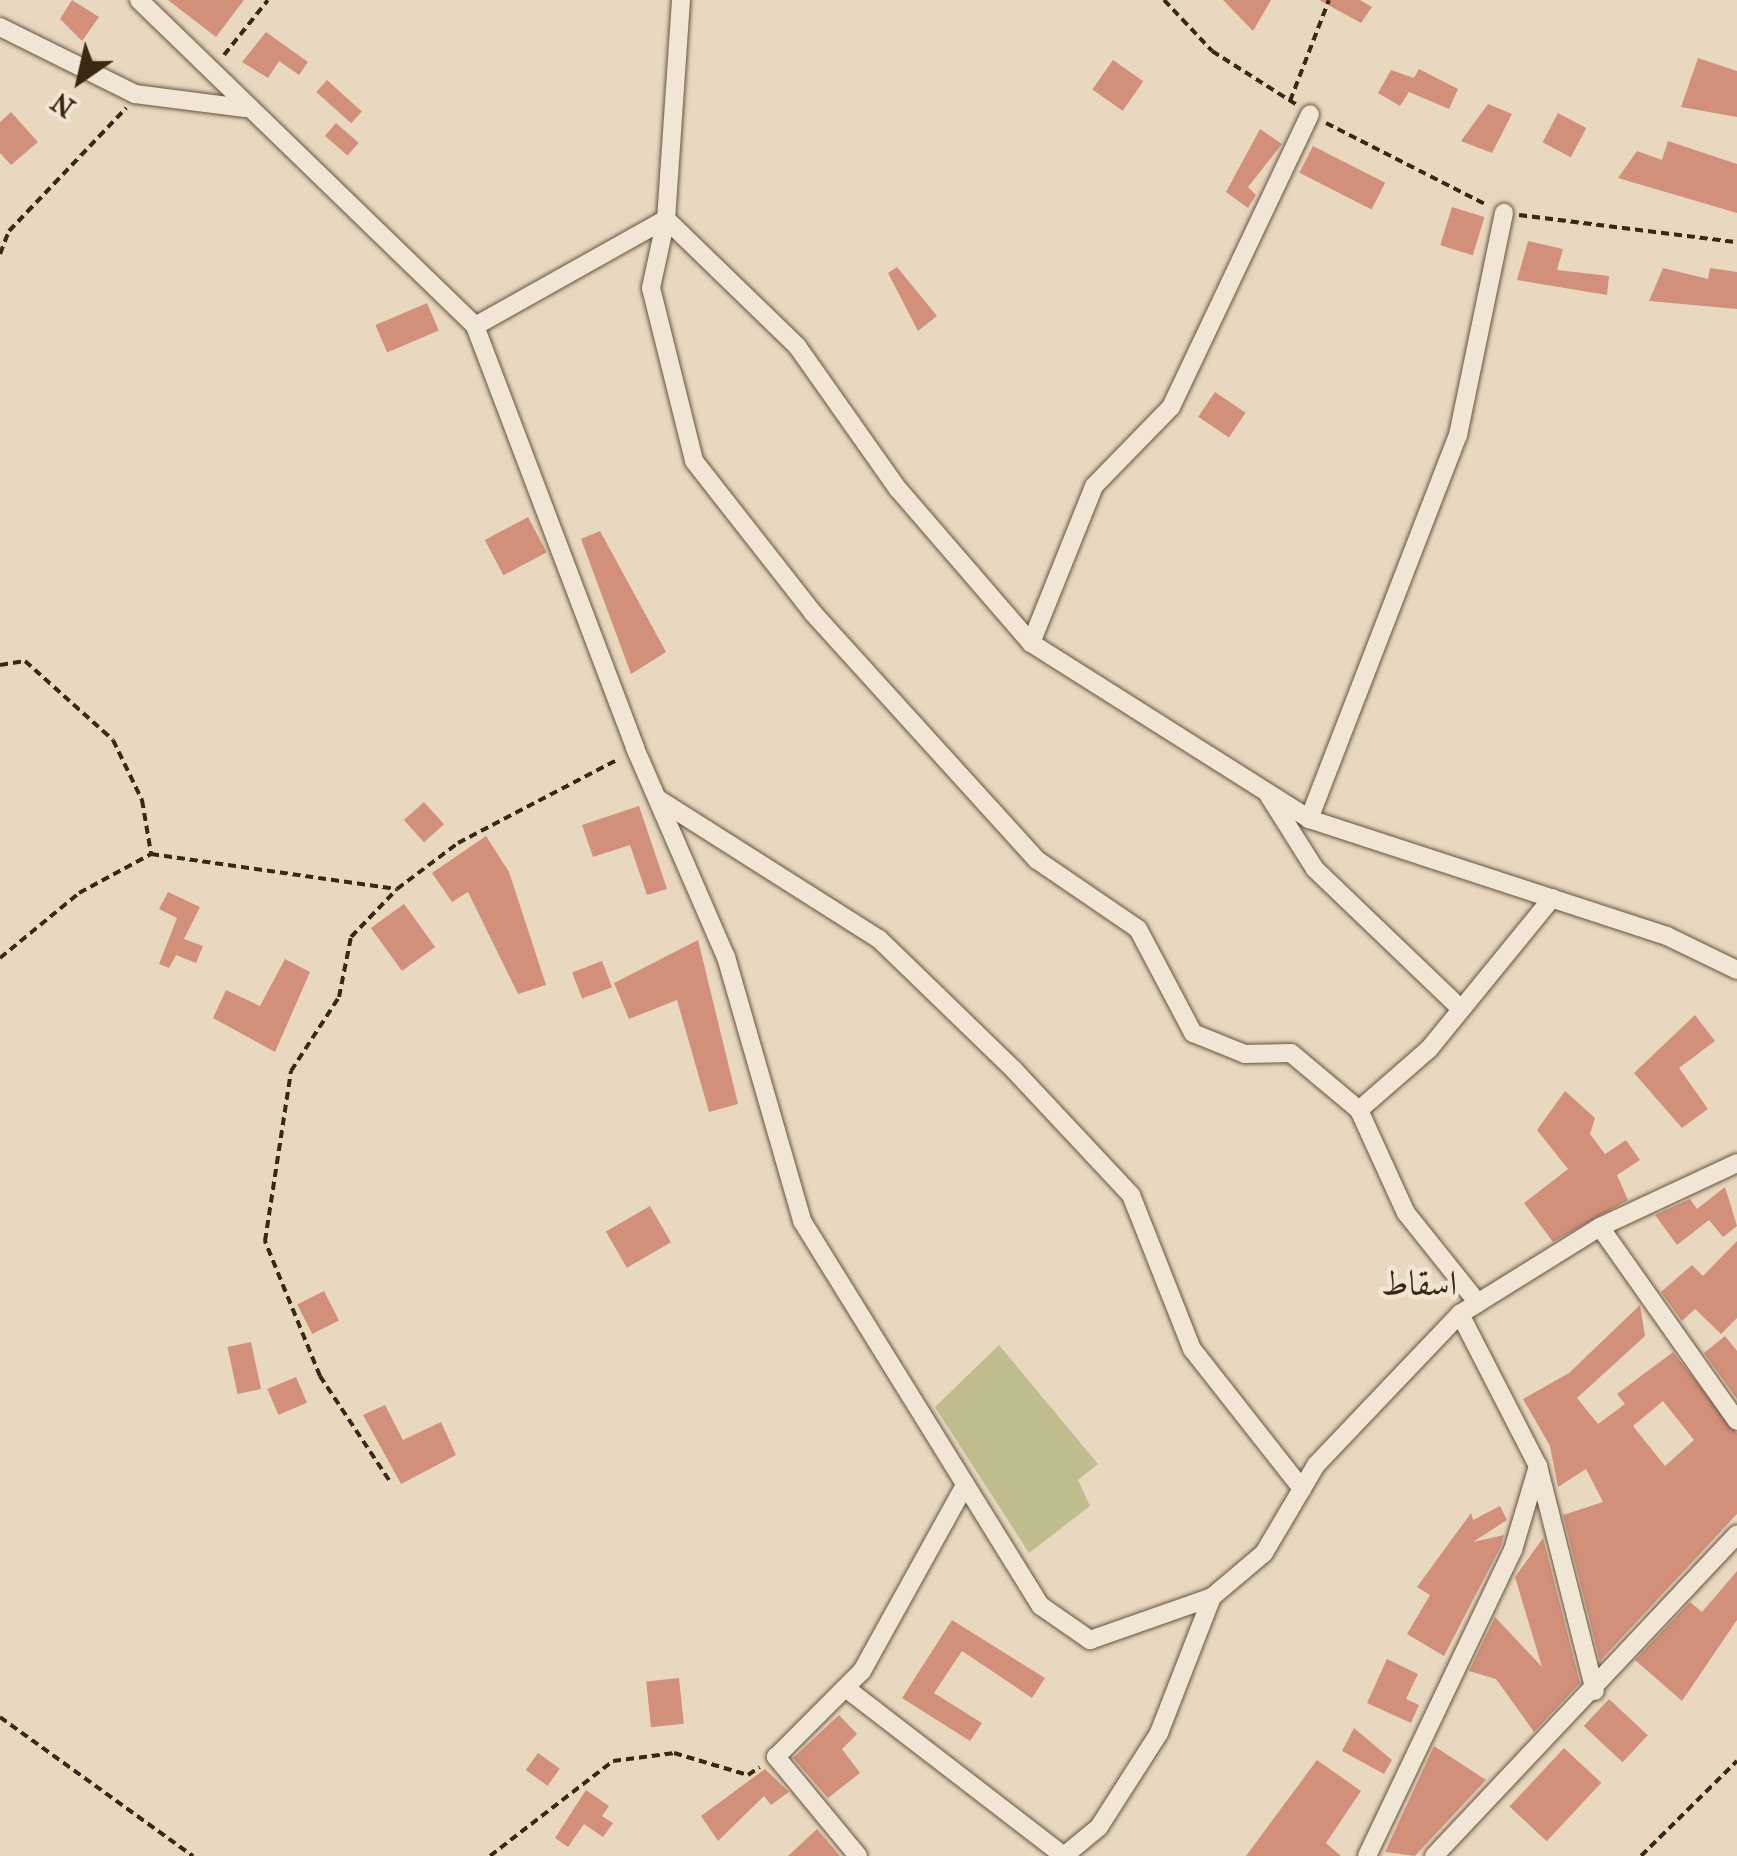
<!DOCTYPE html>
<meta charset="utf-8">
<style>
body{margin:0}
#map{position:relative;width:1737px;height:1856px;overflow:hidden;background:#e9d8c0;font-family:"IM FELL French Canon",Amiri,serif}
div>[style]{position:absolute}
.green>*{inset:0;background:#bfbc8d}
.building>*{inset:0;background:#d2907a;transform-origin:0 0}
.path>*{height:4px;margin-top:-2px;transform-origin:0;background:repeating-linear-gradient(90deg,#3a2812 0 8px,transparent 0 13px)}
.roads{filter:drop-shadow(0 0 2px #66543e) drop-shadow(0 0 2px #66543e)}
.minor>*{height:18px;margin:-9px;padding:0 9px;transform-origin:9px;border-radius:9px;background:#f1e6d6}
span{translate:-50% -50%;white-space:nowrap;text-align:center;line-height:1.15;-webkit-text-stroke:9px #f1e6d6;paint-order:stroke}
.quarter-label{font-size:35px;color:#3a2812}
.north{position:absolute;left:30px;top:30px;width:100px;height:100px;-webkit-text-stroke:8px #f1e6d6;paint-order:stroke;rotate:214deg;font-size:28px;font-weight:700;line-height:40px;text-align:center;color:#3a2812}
.north::after{content:'';display:block;margin:auto;width:35px;height:45px;background:#3a2812;clip-path:polygon(50% 0,100% 100%,50% 72%,0 100%)}
</style>
<div id="map">
<div class="green">
<div style="clip-path:polygon(999px 1345px,1098px 1464px,1078px 1480px,1090px 1506px,1029px 1553px,935px 1407px)"></div>
</div>
<div class="building">
<div style="clip-path:polygon(72px 0,99px 17px,82px 41px,60px 19px)"></div>
<div style="clip-path:polygon(168px 0,244px 0,216px 37px)"></div>
<div style="clip-path:polygon(1223px 0,1271px 0,1253px 31px)"></div>
<div style="clip-path:polygon(1319px 0,1360px 0,1372px 7px,1361px 23px)"></div>
<div style="clip-path:polygon(266px 32px,308px 62px,299px 75px,279px 61px,268px 78px,242px 62px)"></div>
<div style="clip-path:polygon(1698px 58px,1737px 71px,1737px 117px,1681px 107px)"></div>
<div style="left:1113px;top:60px;width:37px;height:36px;rotate:35deg"></div>
<div style="clip-path:polygon(1419px 69px,1458px 89px,1449px 109px,1409px 92px,1400px 106px,1378px 93px,1391px 70px,1414px 78px)"></div>
<div style="left:327px;top:80px;width:47px;height:16px;rotate:42deg"></div>
<div style="clip-path:polygon(1488px 104px,1512px 114px,1492px 153px,1461px 141px)"></div>
<div style="clip-path:polygon(11px 112px,38px 142px,11px 165px,0 153px,0 122px)"></div>
<div style="left:1558px;top:113px;width:32px;height:33px;rotate:28deg"></div>
<div style="left:336px;top:123px;width:30px;height:17px;rotate:41deg"></div>
<div style="clip-path:polygon(1260px 129px,1282px 144px,1248px 187px,1256px 195px,1248px 208px,1226px 192px)"></div>
<div style="clip-path:polygon(1668px 141px,1737px 164px,1737px 213px,1618px 178px,1637px 151px,1662px 160px)"></div>
<div style="left:1313px;top:146px;width:81px;height:30px;rotate:27deg"></div>
<div style="left:1452px;top:207px;width:34px;height:40px;rotate:17deg"></div>
<div style="clip-path:polygon(1528px 241px,1563px 249px,1557px 270px,1609px 276px,1607px 295px,1517px 280px)"></div>
<div style="clip-path:polygon(897px 267px,937px 316px,918px 331px,888px 273px)"></div>
<div style="clip-path:polygon(1663px 268px,1708px 279px,1710px 268px,1737px 272px,1737px 309px,1649px 301px)"></div>
<div style="left:427px;top:303px;width:30px;height:56px;rotate:67deg"></div>
<div style="left:1215px;top:392px;width:37px;height:30px;rotate:34deg"></div>
<div style="left:528px;top:517px;width:40px;height:49px;rotate:62deg"></div>
<div style="clip-path:polygon(600px 531px,666px 652px,631px 674px,581px 539px)"></div>
<div style="left:424px;top:802px;width:30px;height:27px;rotate:48deg"></div>
<div style="clip-path:polygon(639px 806px,667px 889px,647px 895px,630px 845px,593px 857px,582px 825px)"></div>
<div style="clip-path:polygon(486px 836px,509px 872px,546px 985px,518px 994px,468px 892px,452px 902px,432px 873px)"></div>
<div style="clip-path:polygon(168px 892px,200px 907px,184px 939px,203px 946px,196px 963px,176px 955px,169px 968px,159px 964px,177px 918px,159px 909px)"></div>
<div style="left:404px;top:904px;width:53px;height:41px;rotate:54deg"></div>
<div style="clip-path:polygon(698px 940px,738px 1104px,709px 1112px,677px 1000px,629px 1019px,614px 983px)"></div>
<div style="clip-path:polygon(285px 959px,310px 972px,275px 1052px,213px 1018px,226px 990px,260px 1006px)"></div>
<div style="left:602px;top:961px;width:28px;height:32px;rotate:69deg"></div>
<div style="clip-path:polygon(1695px 1015px,1715px 1041px,1679px 1068px,1708px 1109px,1682px 1128px,1634px 1073px)"></div>
<div style="clip-path:polygon(1565px 1091px,1595px 1118px,1590px 1134px,1605px 1154px,1626px 1140px,1640px 1160px,1617px 1175px,1628px 1200px,1553px 1242px,1524px 1203px,1568px 1169px,1537px 1130px)"></div>
<div style="clip-path:polygon(1725px 1187px,1737px 1226px,1723px 1237px,1709px 1220px,1677px 1245px,1655px 1215px,1690px 1199px,1697px 1209px)"></div>
<div style="left:650px;top:1206px;width:42px;height:51px;rotate:60deg"></div>
<div style="clip-path:polygon(1737px 1241px,1737px 1318px,1721px 1334px,1695px 1309px,1682px 1321px,1661px 1292px,1692px 1265px,1703px 1276px)"></div>
<div style="left:324px;top:1291px;width:33px;height:30px;rotate:63deg"></div>
<div style="clip-path:polygon(evenodd,1640px 1305px,1645px 1336px,1577px 1398px,1598px 1424px,1625px 1404px,1617px 1394px,1673px 1352px,1737px 1433px,1737px 1514px,1600px 1661px,1563px 1515px,1603px 1502px,1586px 1469px,1558px 1487px,1550px 1446px,1523px 1399px,1569px 1373px,1640px 1305px,1663px 1401px,1694px 1440px,1665px 1466px,1633px 1426px,1663px 1401px)"></div>
<div style="clip-path:polygon(1725px 1336px,1737px 1351px,1737px 1399px,1704px 1353px)"></div>
<div style="left:251px;top:1342px;width:48px;height:24px;rotate:78deg"></div>
<div style="left:296px;top:1377px;width:28px;height:31px;rotate:67deg"></div>
<div style="clip-path:polygon(385px 1405px,403px 1440px,441px 1422px,456px 1455px,401px 1484px,363px 1415px)"></div>
<div style="clip-path:polygon(1500px 1506px,1507px 1520px,1473px 1542px,1504px 1535px,1501px 1546px,1444px 1656px,1407px 1634px,1430px 1595px,1417px 1587px,1471px 1513px,1473px 1520px)"></div>
<div style="clip-path:polygon(1543px 1538px,1580px 1683px,1534px 1732px,1496px 1679px,1469px 1671px,1495px 1617px,1542px 1667px,1515px 1577px)"></div>
<div style="clip-path:polygon(1737px 1571px,1737px 1620px,1682px 1701px,1635px 1660px,1690px 1602px,1702px 1612px)"></div>
<div style="clip-path:polygon(952px 1620px,1045px 1678px,1032px 1698px,962px 1651px,934px 1693px,982px 1723px,970px 1741px,902px 1698px)"></div>
<div style="clip-path:polygon(1387px 1659px,1418px 1674px,1406px 1699px,1419px 1705px,1411px 1723px,1367px 1703px)"></div>
<div style="left:679px;top:1678px;width:46px;height:33px;rotate:84deg"></div>
<div style="left:1609px;top:1699px;width:53px;height:37px;rotate:43deg"></div>
<div style="clip-path:polygon(839px 1715px,857px 1734px,842px 1749px,860px 1773px,828px 1798px,793px 1758px)"></div>
<div style="clip-path:polygon(1354px 1728px,1392px 1760px,1384px 1774px,1342px 1751px)"></div>
<div style="clip-path:polygon(1434px 1746px,1486px 1780px,1415px 1856px,1385px 1852px)"></div>
<div style="left:1564px;top:1748px;width:51px;height:80px;rotate:43deg"></div>
<div style="left:538px;top:1753px;width:27px;height:21px;rotate:36deg"></div>
<div style="clip-path:polygon(1317px 1760px,1361px 1791px,1326px 1843px,1341px 1856px,1246px 1856px)"></div>
<div style="clip-path:polygon(765px 1769px,789px 1792px,771px 1805px,764px 1796px,718px 1841px,701px 1816px)"></div>
<div style="clip-path:polygon(586px 1790px,609px 1806px,602px 1816px,613px 1823px,603px 1837px,584px 1824px,568px 1847px,555px 1838px)"></div>
<div style="clip-path:polygon(817px 1829px,840px 1856px,788px 1856px)"></div>
</div>
<div class="path">
<div style="left:1164px;top:0;width:70px;rotate:46.7deg"></div>
<div style="left:1212px;top:51px;width:101px;rotate:32.4deg"></div>
<div style="left:224px;top:55px;width:70px;rotate:-51.3deg"></div>
<div style="left:1290px;top:101px;width:108px;rotate:-68.9deg"></div>
<div style="left:1326px;top:123px;width:181px;rotate:27deg"></div>
<div style="left:1519px;top:215px;width:220px;rotate:7.1deg"></div>
<div style="left:0;top:254px;width:25px;rotate:-69deg"></div>
<div style="left:9px;top:231px;width:170px;rotate:-46.4deg"></div>
<div style="left:0;top:665px;width:25px;rotate:-9deg"></div>
<div style="left:25px;top:661px;width:118px;rotate:41.9deg"></div>
<div style="left:113px;top:740px;width:67px;rotate:64.2deg"></div>
<div style="left:142px;top:800px;width:54px;rotate:80.4deg"></div>
<div style="left:0;top:958px;width:102px;rotate:-39.4deg"></div>
<div style="left:79px;top:893px;width:82px;rotate:-28.4deg"></div>
<div style="left:151px;top:854px;width:248px;rotate:8.1deg"></div>
<div style="left:397px;top:889px;width:76px;rotate:-37deg"></div>
<div style="left:458px;top:843px;width:182px;rotate:-27.6deg"></div>
<div style="left:389px;top:1480px;width:125px;rotate:-123.6deg"></div>
<div style="left:320px;top:1376px;width:146px;rotate:-112.2deg"></div>
<div style="left:265px;top:1241px;width:172px;rotate:-81.3deg"></div>
<div style="left:291px;top:1071px;width:88px;rotate:-57deg"></div>
<div style="left:339px;top:997px;width:61px;rotate:-78.7deg"></div>
<div style="left:351px;top:937px;width:66px;rotate:-46.2deg"></div>
<div style="left:0;top:1717px;width:238px;rotate:35.8deg"></div>
<div style="left:490px;top:1856px;width:155px;rotate:-37.7deg"></div>
<div style="left:613px;top:1761px;width:62px;rotate:-7.5deg"></div>
<div style="left:674px;top:1753px;width:77px;rotate:16.6deg"></div>
<div style="left:748px;top:1775px;width:14px;rotate:-34deg"></div>
<div style="left:1641px;top:1856px;width:135px;rotate:-44.7deg"></div>
</div>
<div class="roads">
<div class="minor">
<div style="left:139px;top:0;width:468px;rotate:44.1deg"></div>
<div style="left:681px;top:0;width:220px;rotate:93.9deg"></div>
<div style="left:666px;top:219px;width:71px;rotate:102.3deg"></div>
<div style="left:651px;top:288px;width:178px;rotate:76deg"></div>
<div style="left:694px;top:461px;width:193px;rotate:51.9deg"></div>
<div style="left:813px;top:613px;width:333px;rotate:47.8deg"></div>
<div style="left:1037px;top:860px;width:122px;rotate:34.3deg"></div>
<div style="left:1138px;top:929px;width:118px;rotate:62.1deg"></div>
<div style="left:1193px;top:1033px;width:56px;rotate:22deg"></div>
<div style="left:1245px;top:1054px;width:46px;rotate:-1.2deg"></div>
<div style="left:1291px;top:1053px;width:89px;rotate:40deg"></div>
<div style="left:1359px;top:1110px;width:113px;rotate:65.5deg"></div>
<div style="left:1406px;top:1213px;width:115px;rotate:51.3deg"></div>
<div style="left:0;top:27px;width:151px;rotate:26.4deg"></div>
<div style="left:135px;top:94px;width:111px;rotate:7.3deg"></div>
<div style="left:666px;top:219px;width:219px;rotate:150.7deg"></div>
<div style="left:475px;top:326px;width:451px;rotate:69.2deg"></div>
<div style="left:635px;top:748px;width:228px;rotate:66.5deg"></div>
<div style="left:726px;top:957px;width:275px;rotate:73.9deg"></div>
<div style="left:802px;top:1221px;width:453px;rotate:58.2deg"></div>
<div style="left:1041px;top:1606px;width:60px;rotate:34.8deg"></div>
<div style="left:1090px;top:1640px;width:129px;rotate:-19.4deg"></div>
<div style="left:1212px;top:1597px;width:68px;rotate:-40.2deg"></div>
<div style="left:1264px;top:1553px;width:102px;rotate:-59.4deg"></div>
<div style="left:1316px;top:1465px;width:209px;rotate:-46.4deg"></div>
<div style="left:1460px;top:1314px;width:165px;rotate:-31.9deg"></div>
<div style="left:1600px;top:1227px;width:151px;rotate:-25deg"></div>
<div style="left:666px;top:219px;width:182px;rotate:44.1deg"></div>
<div style="left:797px;top:346px;width:175px;rotate:54.8deg"></div>
<div style="left:898px;top:489px;width:203px;rotate:49.2deg"></div>
<div style="left:1031px;top:643px;width:329px;rotate:32.3deg"></div>
<div style="left:1309px;top:819px;width:377px;rotate:18.1deg"></div>
<div style="left:1667px;top:936px;width:78px;rotate:25.9deg"></div>
<div style="left:1031px;top:643px;width:169px;rotate:-68.1deg"></div>
<div style="left:1094px;top:486px;width:110px;rotate:-45.7deg"></div>
<div style="left:1171px;top:407px;width:324px;rotate:-64.6deg"></div>
<div style="left:1269px;top:796px;width:86px;rotate:57.8deg"></div>
<div style="left:1315px;top:869px;width:202px;rotate:43.8deg"></div>
<div style="left:658px;top:799px;width:262px;rotate:32.4deg"></div>
<div style="left:879px;top:939px;width:188px;rotate:44.1deg"></div>
<div style="left:1014px;top:1070px;width:171px;rotate:46.9deg"></div>
<div style="left:1131px;top:1195px;width:166px;rotate:68.4deg"></div>
<div style="left:1192px;top:1349px;width:178px;rotate:51.8deg"></div>
<div style="left:1309px;top:819px;width:412px;rotate:-68.8deg"></div>
<div style="left:1458px;top:435px;width:227px;rotate:-78.3deg"></div>
<div style="left:1359px;top:1110px;width:93px;rotate:-41.1deg"></div>
<div style="left:1429px;top:1049px;width:195px;rotate:-50.8deg"></div>
<div style="left:1600px;top:1227px;width:237px;rotate:54.8deg"></div>
<div style="left:1538px;top:1466px;width:232px;rotate:75.8deg"></div>
<div style="left:847px;top:1689px;width:274px;rotate:37.6deg"></div>
<div style="left:858px;top:1856px;width:129px;rotate:-129.6deg"></div>
<div style="left:776px;top:1757px;width:122px;rotate:-45deg"></div>
<div style="left:862px;top:1671px;width:213px;rotate:-61deg"></div>
<div style="left:1064px;top:1856px;width:45px;rotate:-39.6deg"></div>
<div style="left:1099px;top:1827px;width:112px;rotate:-57.4deg"></div>
<div style="left:1159px;top:1733px;width:146px;rotate:-68.7deg"></div>
<div style="left:1367px;top:1856px;width:339px;rotate:-64.5deg"></div>
<div style="left:1513px;top:1550px;width:88px;rotate:-73.4deg"></div>
<div style="left:1538px;top:1466px;width:171px;rotate:-117.2deg"></div>
<div style="left:1434px;top:1856px;width:442px;rotate:-46.7deg"></div>
</div>
</div>
<div class="quarter-label">
<span style="left:1419px;top:1284px">اسقاط</span>
</div>
<div class="north">N</div>
</div>
